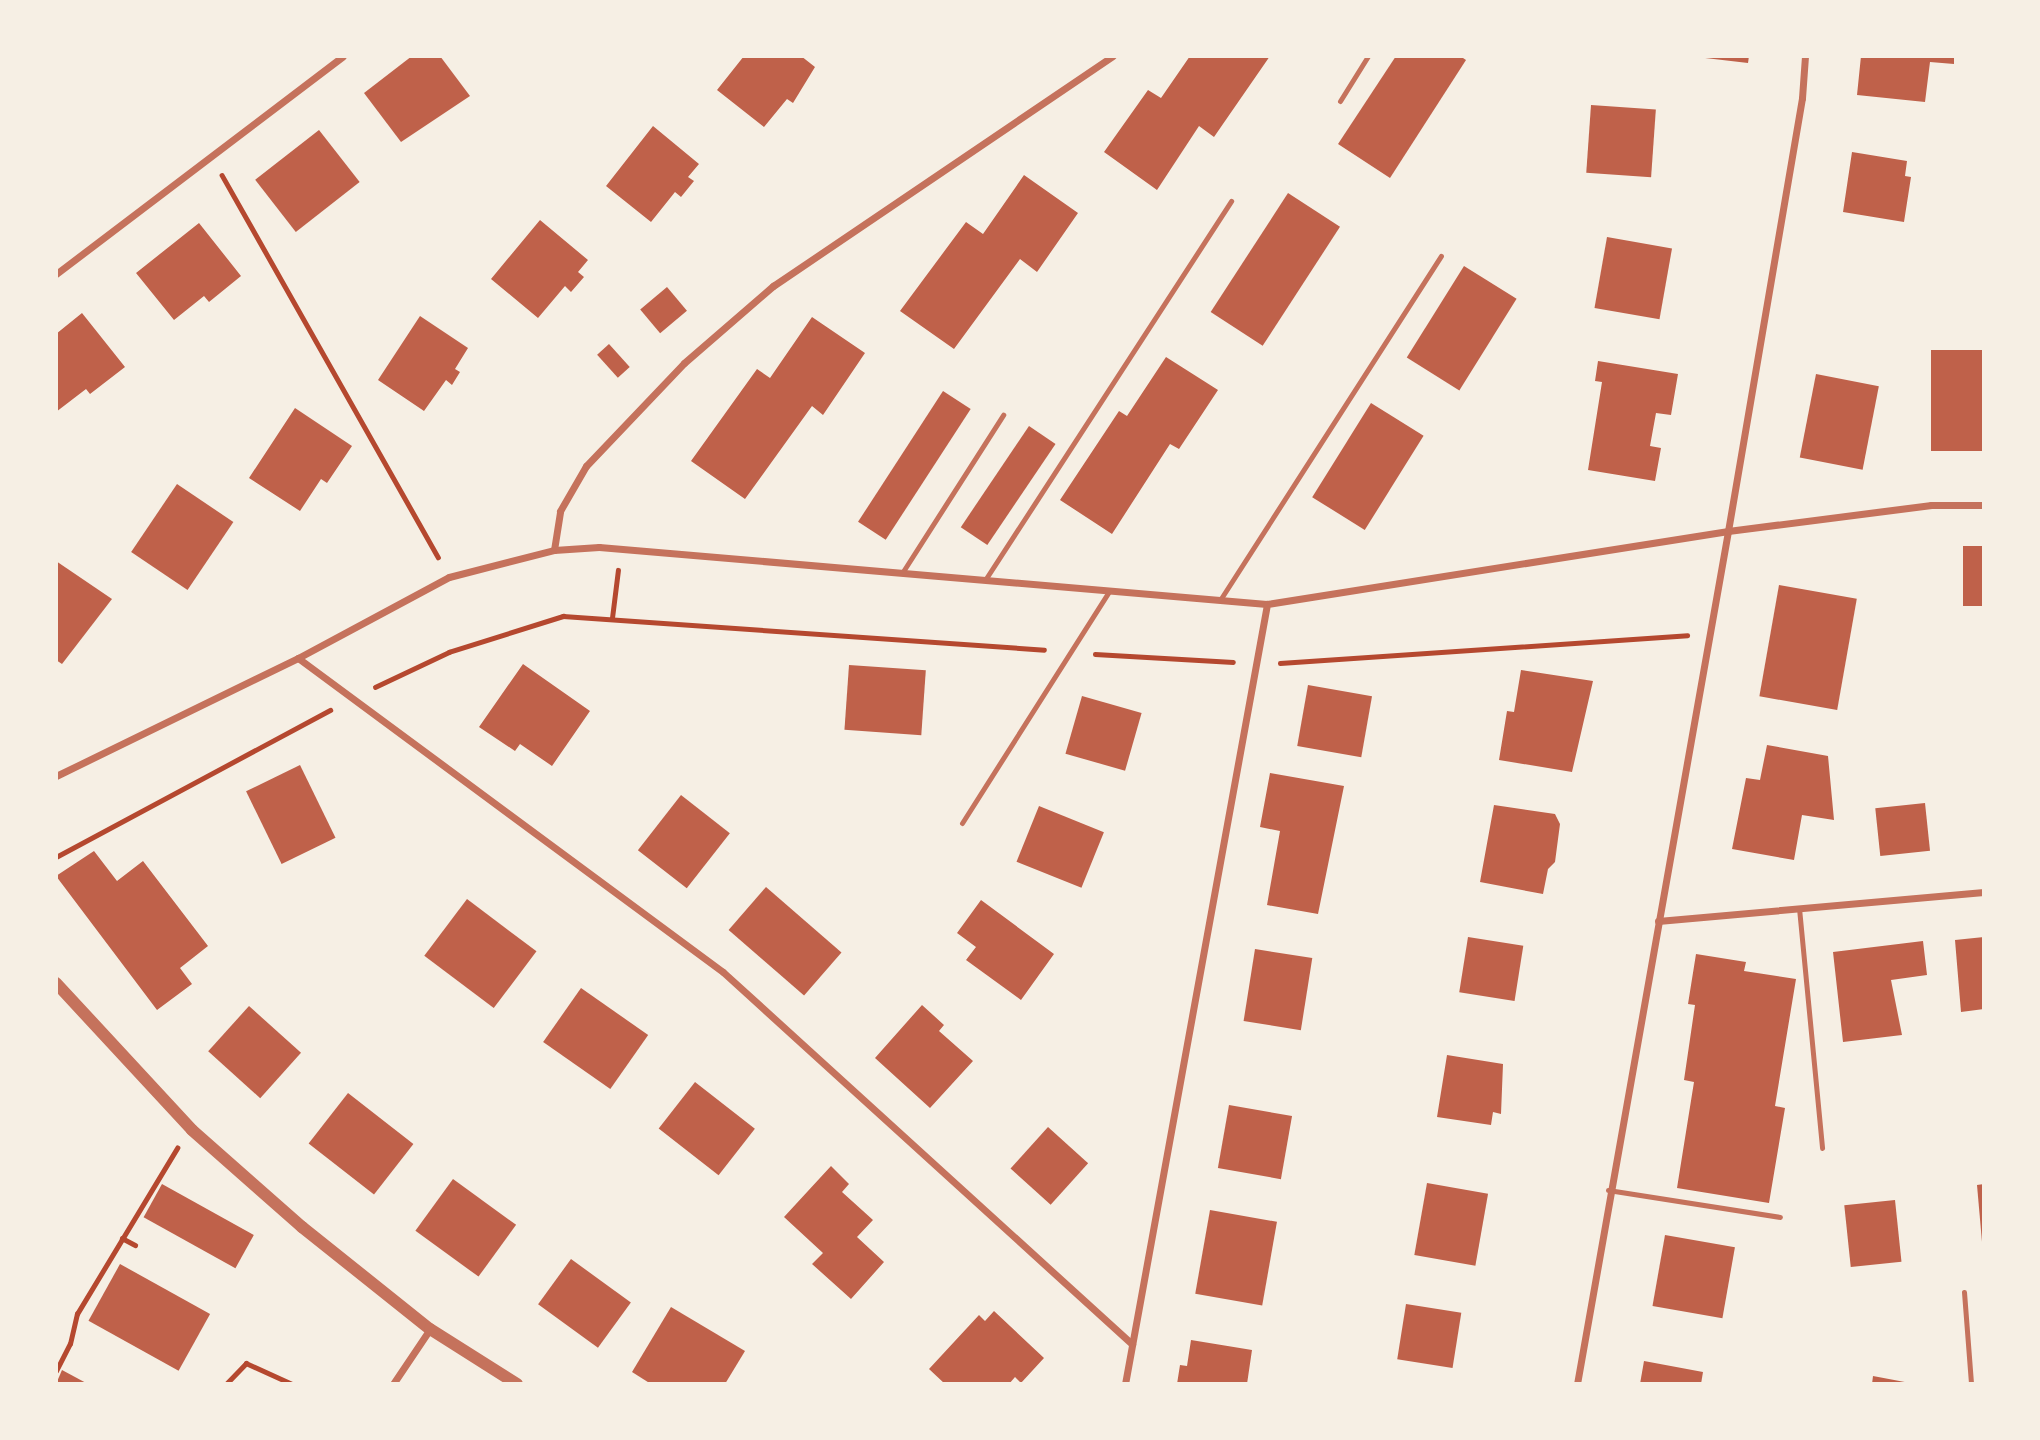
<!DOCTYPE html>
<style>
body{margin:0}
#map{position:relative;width:2040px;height:1440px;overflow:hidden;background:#f6efe4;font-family:"Public Sans",sans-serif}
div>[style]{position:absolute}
.building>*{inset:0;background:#bf614a;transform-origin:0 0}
.path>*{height:4.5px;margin:-2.25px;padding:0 2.25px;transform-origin:2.25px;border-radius:2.25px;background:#b5482f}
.service>*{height:5px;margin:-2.5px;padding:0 2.5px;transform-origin:2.5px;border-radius:2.5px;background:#c5725c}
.minor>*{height:7px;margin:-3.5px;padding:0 3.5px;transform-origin:3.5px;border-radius:3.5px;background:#c5725c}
.tertiary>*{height:12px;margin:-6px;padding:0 6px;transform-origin:6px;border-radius:6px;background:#c5725c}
span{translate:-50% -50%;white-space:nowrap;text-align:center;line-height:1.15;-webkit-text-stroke:5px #f6efe4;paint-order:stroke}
.frame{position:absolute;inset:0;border:58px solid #f6efe4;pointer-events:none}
</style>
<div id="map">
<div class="building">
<div style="clip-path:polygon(412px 56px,440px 56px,470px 96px,401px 142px,364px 93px)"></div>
<div style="clip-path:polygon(744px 56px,801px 56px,815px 67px,793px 103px,787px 99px,764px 127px,717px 90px)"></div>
<div style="clip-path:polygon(1190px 56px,1270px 56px,1214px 137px,1199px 126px,1157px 190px,1104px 152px,1148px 90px,1161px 98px)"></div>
<div style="clip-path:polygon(1396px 56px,1460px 56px,1466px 60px,1390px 178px,1338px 144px)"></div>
<div style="clip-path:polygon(1688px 56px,1749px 56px,1748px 63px)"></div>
<div style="clip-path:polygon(1861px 56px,1954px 56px,1954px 64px,1930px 62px,1925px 102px,1857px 95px)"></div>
<div style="left:1591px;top:105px;width:65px;height:68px;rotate:4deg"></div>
<div style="clip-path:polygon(653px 126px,699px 164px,688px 177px,694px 181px,681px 197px,675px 192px,651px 222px,606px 186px)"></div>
<div style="left:319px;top:130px;width:66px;height:81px;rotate:52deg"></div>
<div style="clip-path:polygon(1852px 152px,1907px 161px,1905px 176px,1911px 177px,1904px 222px,1843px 212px)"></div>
<div style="clip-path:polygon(1024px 175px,1078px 213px,1037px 272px,1020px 259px,954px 349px,900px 311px,966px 222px,983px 234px)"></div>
<div style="left:1288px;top:193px;width:62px;height:142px;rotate:33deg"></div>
<div style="clip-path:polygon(540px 220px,588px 260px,578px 272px,584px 277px,571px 292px,565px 286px,538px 318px,491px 279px)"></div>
<div style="clip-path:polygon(199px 223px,241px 276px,209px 302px,204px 296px,174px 320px,136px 273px)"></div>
<div style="left:1607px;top:237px;width:66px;height:72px;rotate:10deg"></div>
<div style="left:1464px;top:266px;width:62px;height:108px;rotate:32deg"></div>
<div style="left:667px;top:287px;width:31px;height:35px;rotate:50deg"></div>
<div style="clip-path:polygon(82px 313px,125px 367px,90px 394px,86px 389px,56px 412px,56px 334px)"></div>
<div style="clip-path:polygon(420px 316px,468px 348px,455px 369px,460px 372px,452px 385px,446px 380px,424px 411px,378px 380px)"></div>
<div style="clip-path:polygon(812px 317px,865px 353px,823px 415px,812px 406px,745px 499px,691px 461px,757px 369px,770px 378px)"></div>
<div style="left:609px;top:344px;width:31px;height:16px;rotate:48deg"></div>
<div style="left:1984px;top:350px;width:101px;height:53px;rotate:90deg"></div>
<div style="clip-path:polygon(1166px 357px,1218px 390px,1179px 449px,1170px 444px,1112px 534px,1060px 500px,1119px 411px,1127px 416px)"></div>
<div style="clip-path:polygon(1598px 361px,1678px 374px,1671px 415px,1656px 413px,1650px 446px,1661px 448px,1655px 481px,1588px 470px,1602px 382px,1595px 381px)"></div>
<div style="left:1816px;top:374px;width:64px;height:85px;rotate:11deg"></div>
<div style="left:943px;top:391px;width:33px;height:156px;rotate:33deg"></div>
<div style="left:1371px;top:403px;width:62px;height:111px;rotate:32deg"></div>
<div style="clip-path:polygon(295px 408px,352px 446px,327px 483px,321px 479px,300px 511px,249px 478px)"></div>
<div style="left:1029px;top:426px;width:32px;height:122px;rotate:34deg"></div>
<div style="left:177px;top:484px;width:68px;height:82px;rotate:34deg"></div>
<div style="left:1984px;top:546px;width:60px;height:21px;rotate:90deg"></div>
<div style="clip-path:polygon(56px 561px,112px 599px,62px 664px,56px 660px)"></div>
<div style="left:1779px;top:585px;width:79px;height:113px;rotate:10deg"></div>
<div style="clip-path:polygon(523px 664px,590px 711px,552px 766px,520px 744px,515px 751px,479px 727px)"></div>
<div style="left:849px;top:665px;width:77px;height:65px;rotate:4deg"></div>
<div style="clip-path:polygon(1521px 670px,1593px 681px,1572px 772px,1499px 760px,1507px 711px,1514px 712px)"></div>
<div style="left:1308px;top:685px;width:65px;height:62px;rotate:10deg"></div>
<div style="left:1082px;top:696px;width:62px;height:60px;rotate:16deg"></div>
<div style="clip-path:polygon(1767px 745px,1828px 756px,1834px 820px,1802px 815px,1794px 860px,1732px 849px,1746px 778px,1760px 780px)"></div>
<div style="left:300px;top:765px;width:81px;height:60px;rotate:64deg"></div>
<div style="clip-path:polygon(1270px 773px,1344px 786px,1318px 914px,1267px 905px,1280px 831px,1260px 827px)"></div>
<div style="left:681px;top:795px;width:62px;height:70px;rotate:38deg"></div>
<div style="left:1925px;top:803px;width:48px;height:50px;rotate:84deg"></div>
<div style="clip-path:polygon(1494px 805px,1555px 814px,1560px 824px,1555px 862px,1548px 869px,1543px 894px,1480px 882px)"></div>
<div style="left:1039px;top:806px;width:70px;height:60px;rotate:22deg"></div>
<div style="clip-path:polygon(94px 851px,117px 881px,143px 861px,208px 946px,180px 968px,192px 984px,157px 1010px,56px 876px)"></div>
<div style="left:766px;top:887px;width:100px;height:57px;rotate:41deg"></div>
<div style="left:467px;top:899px;width:87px;height:71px;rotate:37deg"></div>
<div style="clip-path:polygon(981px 900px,1054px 954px,1021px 1000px,966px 960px,976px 947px,957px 933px)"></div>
<div style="left:1468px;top:937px;width:56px;height:56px;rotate:9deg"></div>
<div style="clip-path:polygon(1984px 937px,1984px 1009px,1961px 1012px,1955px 940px)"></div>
<div style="clip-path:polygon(1923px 941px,1927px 975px,1891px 980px,1902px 1035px,1843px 1042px,1833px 952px)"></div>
<div style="left:1255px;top:949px;width:58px;height:73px;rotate:9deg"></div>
<div style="clip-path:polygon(1696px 954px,1746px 962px,1744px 971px,1796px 979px,1775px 1106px,1785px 1108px,1769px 1203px,1677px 1188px,1694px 1082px,1684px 1080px,1695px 1005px,1688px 1004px)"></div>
<div style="left:581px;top:988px;width:82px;height:66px;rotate:35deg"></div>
<div style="clip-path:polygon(922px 1005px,944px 1025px,939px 1031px,973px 1061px,930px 1108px,875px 1058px)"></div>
<div style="left:249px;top:1006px;width:70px;height:61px;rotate:42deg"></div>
<div style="clip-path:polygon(1447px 1055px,1503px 1064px,1501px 1114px,1493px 1112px,1491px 1125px,1437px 1117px)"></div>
<div style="left:695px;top:1082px;width:76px;height:59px;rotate:38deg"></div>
<div style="left:348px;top:1093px;width:83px;height:64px;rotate:38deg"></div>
<div style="left:1229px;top:1105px;width:64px;height:64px;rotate:10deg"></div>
<div style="left:1048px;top:1127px;width:54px;height:56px;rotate:42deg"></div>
<div style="clip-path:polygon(831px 1166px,849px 1184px,842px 1192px,873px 1220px,857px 1237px,884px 1262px,851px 1299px,812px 1264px,823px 1253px,784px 1217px)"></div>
<div style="left:453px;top:1179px;width:78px;height:64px;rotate:36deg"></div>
<div style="left:1427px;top:1183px;width:62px;height:73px;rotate:10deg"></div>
<div style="left:162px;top:1184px;width:105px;height:38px;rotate:29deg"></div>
<div style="clip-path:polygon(1984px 1184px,1984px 1242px,1982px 1242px,1977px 1185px)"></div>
<div style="left:1895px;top:1200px;width:62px;height:51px;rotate:84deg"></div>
<div style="left:1210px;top:1210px;width:68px;height:85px;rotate:10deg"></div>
<div style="left:1665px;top:1235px;width:71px;height:72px;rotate:10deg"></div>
<div style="left:571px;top:1259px;width:74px;height:56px;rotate:36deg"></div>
<div style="left:120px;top:1264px;width:103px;height:65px;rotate:29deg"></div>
<div style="left:1406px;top:1304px;width:56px;height:56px;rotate:9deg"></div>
<div style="clip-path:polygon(671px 1307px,745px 1351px,725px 1384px,651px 1384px,632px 1372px)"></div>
<div style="clip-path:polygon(994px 1311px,1044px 1358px,1021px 1383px,1015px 1377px,1009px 1384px,945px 1384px,929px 1369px,979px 1315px,985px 1321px)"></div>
<div style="clip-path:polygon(1191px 1340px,1252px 1350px,1247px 1384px,1177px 1384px,1180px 1365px,1187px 1366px)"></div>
<div style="clip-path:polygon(1644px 1361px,1703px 1372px,1701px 1384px,1640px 1384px)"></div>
<div style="clip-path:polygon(62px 1370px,88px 1384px,56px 1384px)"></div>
<div style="clip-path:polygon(1873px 1376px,1910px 1383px,1910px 1384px,1872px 1384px)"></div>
</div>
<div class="path">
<div style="left:222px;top:175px;width:439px;rotate:60.5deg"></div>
<div style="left:612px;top:618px;width:48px;rotate:-82.9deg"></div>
<div style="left:1095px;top:654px;width:138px;rotate:3.3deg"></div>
<div style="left:1280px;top:663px;width:408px;rotate:-3.9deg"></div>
<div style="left:375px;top:687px;width:82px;rotate:-25.3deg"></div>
<div style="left:449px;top:652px;width:120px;rotate:-17.5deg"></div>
<div style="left:563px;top:616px;width:482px;rotate:4deg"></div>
<div style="left:56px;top:857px;width:311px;rotate:-28.2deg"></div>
<div style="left:122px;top:1238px;width:15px;rotate:28deg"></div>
<div style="left:56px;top:1371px;width:30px;rotate:-63deg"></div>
<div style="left:70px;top:1344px;width:31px;rotate:-77deg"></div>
<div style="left:77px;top:1314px;width:194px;rotate:-58.9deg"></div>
<div style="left:226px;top:1384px;width:29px;rotate:-46deg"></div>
<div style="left:246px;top:1363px;width:51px;rotate:24.5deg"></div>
</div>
<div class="service">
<div style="left:1340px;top:101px;width:53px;rotate:-58.1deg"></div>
<div style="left:902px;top:573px;width:188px;rotate:-57.4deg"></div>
<div style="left:985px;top:580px;width:452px;rotate:-57deg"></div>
<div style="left:1220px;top:600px;width:409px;rotate:-57.3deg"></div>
<div style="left:962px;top:823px;width:275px;rotate:-57.6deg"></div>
<div style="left:1799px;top:908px;width:241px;rotate:84.5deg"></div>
<div style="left:1608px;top:1190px;width:174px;rotate:8.9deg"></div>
<div style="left:1964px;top:1292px;width:92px;rotate:85.6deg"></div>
</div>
<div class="minor">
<div style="left:56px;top:274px;width:360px;rotate:-37.2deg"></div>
<div style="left:554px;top:550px;width:39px;rotate:-81deg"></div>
<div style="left:560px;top:511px;width:52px;rotate:-60deg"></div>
<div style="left:586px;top:466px;width:142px;rotate:-46.4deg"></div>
<div style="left:684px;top:363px;width:118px;rotate:-40.9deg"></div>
<div style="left:773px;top:286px;width:410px;rotate:-34.1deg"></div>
<div style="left:298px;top:658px;width:528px;rotate:36.46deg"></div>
<div style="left:723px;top:972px;width:553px;rotate:42.29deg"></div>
<div style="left:56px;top:776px;width:269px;rotate:-26deg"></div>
<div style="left:298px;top:658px;width:171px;rotate:-28.2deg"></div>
<div style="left:449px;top:577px;width:108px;rotate:-14.4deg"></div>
<div style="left:554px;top:550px;width:45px;rotate:-3.8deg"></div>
<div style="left:599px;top:547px;width:670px;rotate:4.88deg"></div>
<div style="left:1267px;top:604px;width:467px;rotate:-9deg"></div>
<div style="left:1728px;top:531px;width:205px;rotate:-7.3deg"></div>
<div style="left:1931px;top:505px;width:53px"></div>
<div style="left:1658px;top:921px;width:327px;rotate:-5.1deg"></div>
<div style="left:393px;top:1384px;width:66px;rotate:-56.1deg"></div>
<div style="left:1125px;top:1384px;width:793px;rotate:-79.68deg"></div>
<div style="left:1577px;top:1384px;width:866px;rotate:-79.96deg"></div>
<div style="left:1728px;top:531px;width:439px;rotate:-80.3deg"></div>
<div style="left:1802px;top:98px;width:42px;rotate:-85.9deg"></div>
</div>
<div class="tertiary">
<div style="left:56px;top:983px;width:200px;rotate:47.2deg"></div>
<div style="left:192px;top:1130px;width:147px;rotate:41.4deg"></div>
<div style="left:302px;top:1227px;width:164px;rotate:38.6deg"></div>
<div style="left:430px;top:1329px;width:103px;rotate:32.3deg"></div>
</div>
<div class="frame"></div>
</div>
